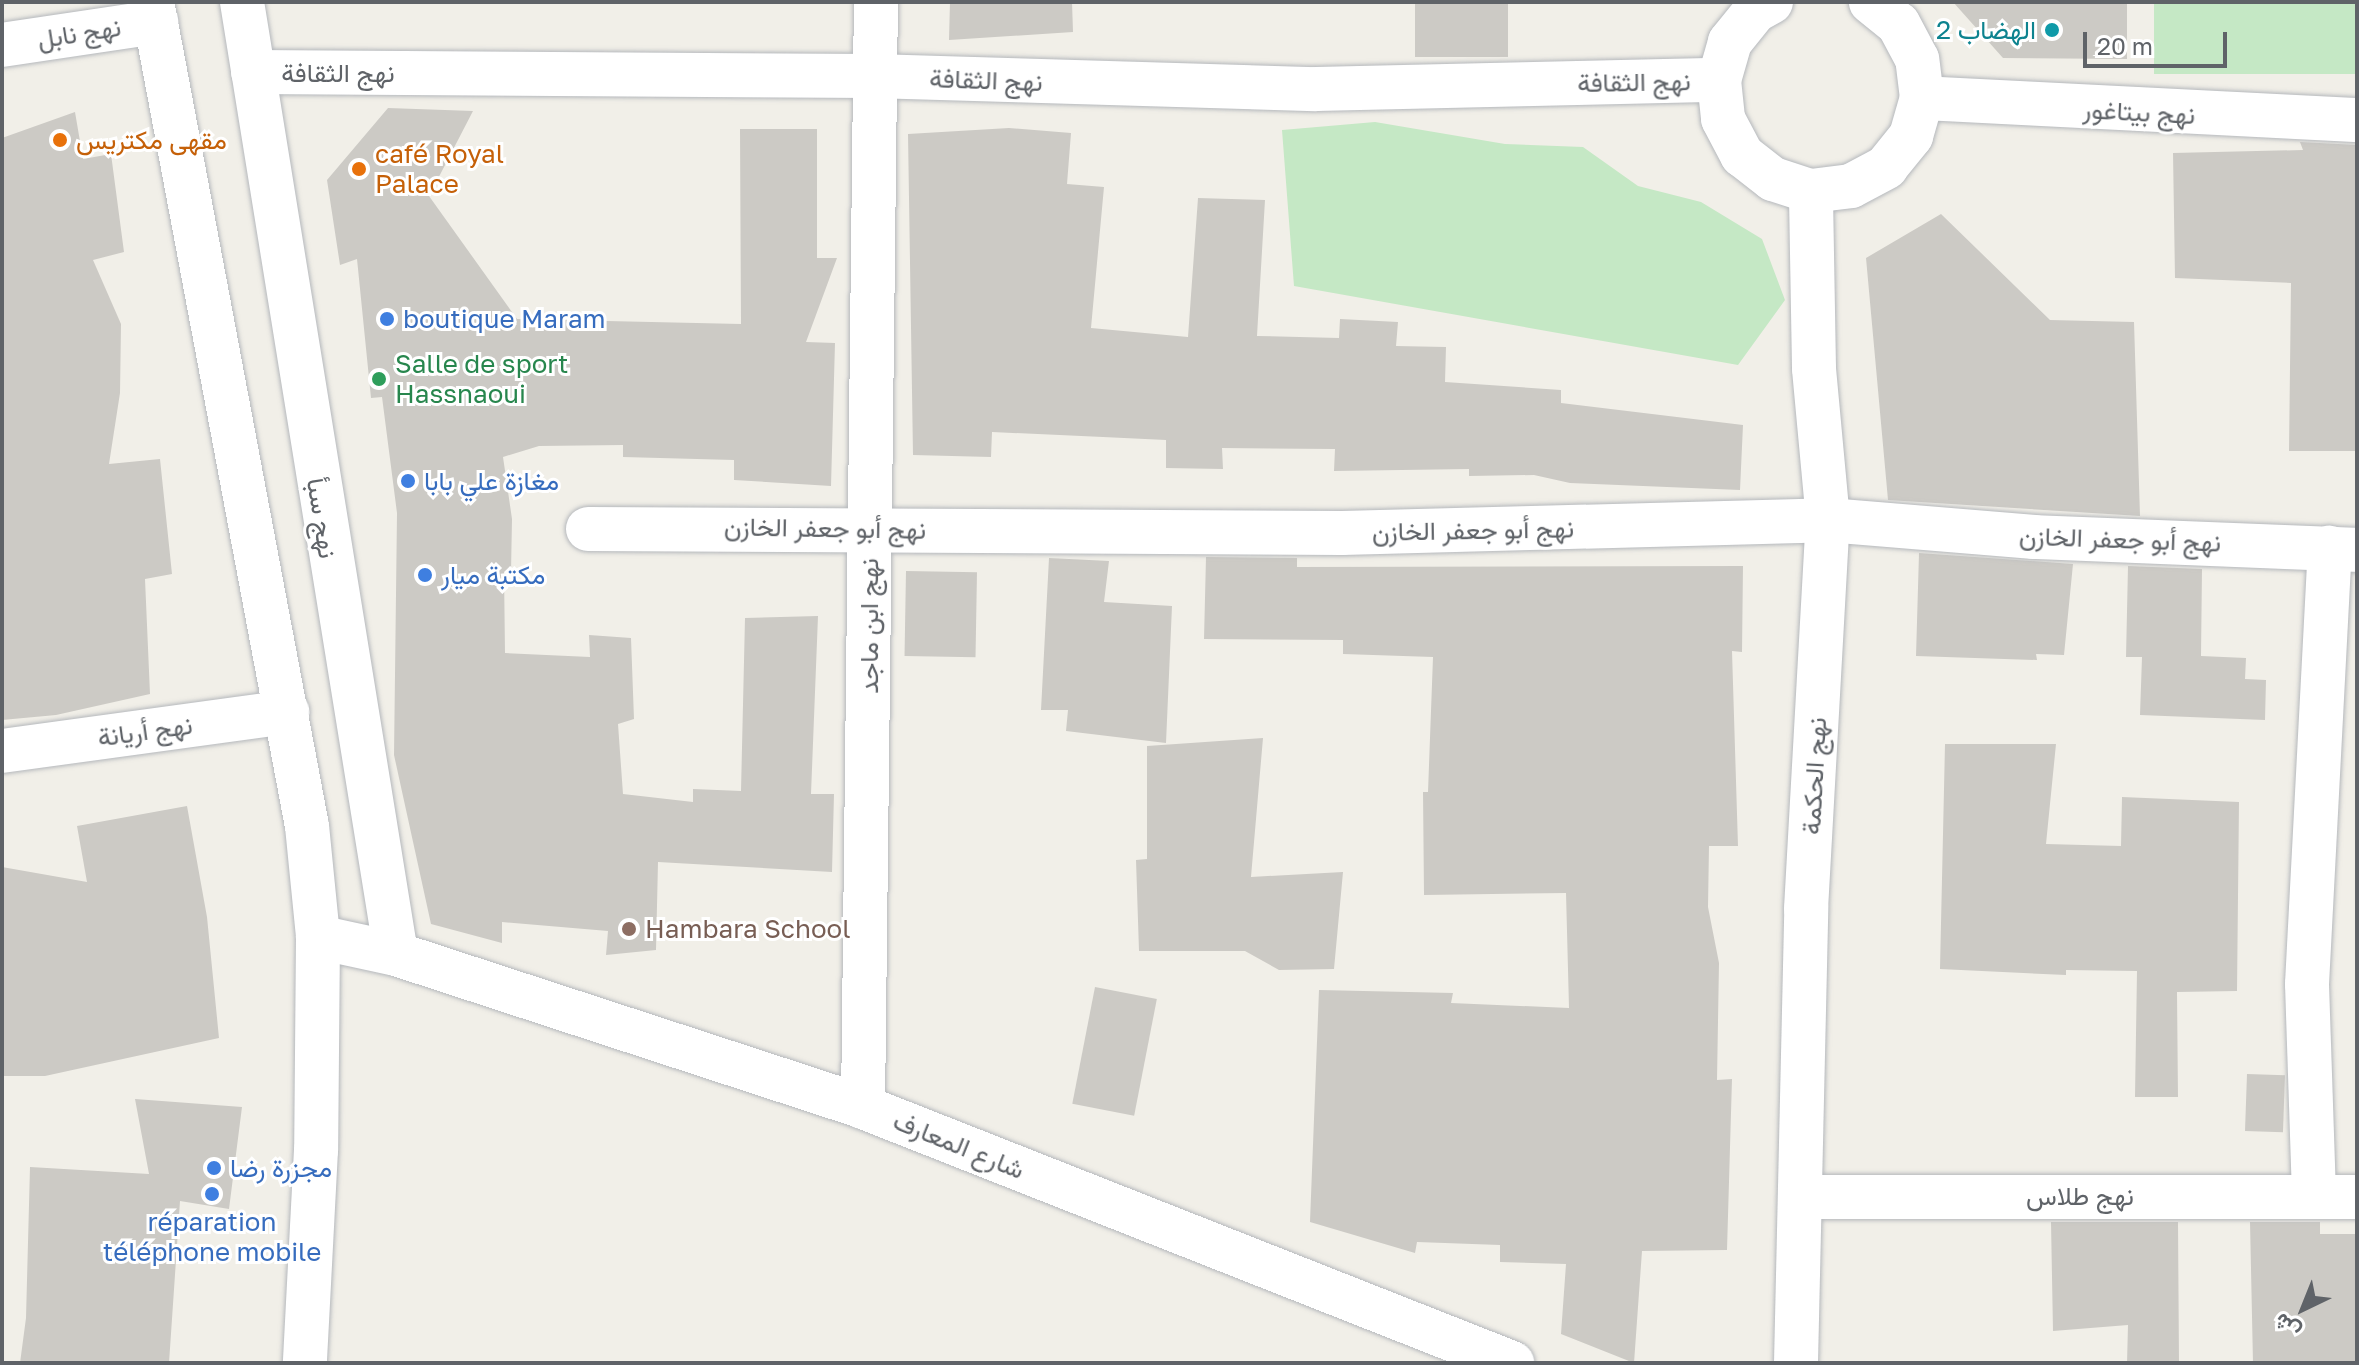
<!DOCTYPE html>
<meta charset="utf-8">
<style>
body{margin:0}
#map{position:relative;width:2359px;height:1365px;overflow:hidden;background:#f1efe8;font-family:"Golos Text",Vazirmatn,sans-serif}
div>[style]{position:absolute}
.green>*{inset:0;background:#c5e8c5;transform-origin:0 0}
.building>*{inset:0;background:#cccac5;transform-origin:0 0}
.roads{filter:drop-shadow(0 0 2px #b5b8bc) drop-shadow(0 0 2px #b5b8bc)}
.minor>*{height:44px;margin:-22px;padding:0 22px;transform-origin:22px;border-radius:22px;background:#fff}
.tertiary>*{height:44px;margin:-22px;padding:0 22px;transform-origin:22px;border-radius:22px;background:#fff}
.dots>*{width:22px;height:22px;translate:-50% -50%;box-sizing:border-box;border:4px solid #fff;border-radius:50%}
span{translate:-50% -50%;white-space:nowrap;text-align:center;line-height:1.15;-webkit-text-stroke:6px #fff;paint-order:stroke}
.culture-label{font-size:26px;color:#0d838f}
.right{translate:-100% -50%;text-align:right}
.street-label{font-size:26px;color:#5f6368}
.food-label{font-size:26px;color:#c56008}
.left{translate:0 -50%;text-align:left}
.shop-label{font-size:26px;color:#366cbe}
.leisure-label{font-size:26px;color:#27864d}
.education-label{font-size:26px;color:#785e54}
.frame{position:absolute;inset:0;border:4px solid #5f6368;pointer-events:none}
.north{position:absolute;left:2263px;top:1269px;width:80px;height:80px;-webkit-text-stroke:6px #fff;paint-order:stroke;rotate:223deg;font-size:22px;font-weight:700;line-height:32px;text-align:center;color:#5f6368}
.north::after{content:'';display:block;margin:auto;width:28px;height:36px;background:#5f6368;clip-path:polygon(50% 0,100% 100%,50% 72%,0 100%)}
.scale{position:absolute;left:2083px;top:32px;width:144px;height:36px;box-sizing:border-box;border:4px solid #5f6368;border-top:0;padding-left:10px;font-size:24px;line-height:28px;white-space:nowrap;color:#5f6368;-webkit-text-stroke:6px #fff;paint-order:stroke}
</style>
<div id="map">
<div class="green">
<div style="left:2154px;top:2px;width:203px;height:72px"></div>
<div style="clip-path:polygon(1375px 122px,1505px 144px,1583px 147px,1638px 186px,1701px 202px,1762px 239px,1785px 300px,1738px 365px,1294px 286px,1282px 130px)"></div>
</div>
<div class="building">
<div style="clip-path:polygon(950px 2px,1072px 2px,1073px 32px,949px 40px)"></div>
<div style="left:1415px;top:2px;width:93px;height:55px"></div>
<div style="clip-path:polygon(1953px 2px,2127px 2px,2127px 59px,2003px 58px)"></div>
<div style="clip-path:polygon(388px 108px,473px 111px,429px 196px,517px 319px,741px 324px,740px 129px,817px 129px,817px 258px,837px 258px,806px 342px,835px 343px,831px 486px,734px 480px,734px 460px,623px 457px,623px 445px,539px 446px,503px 457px,512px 519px,511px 572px,504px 572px,505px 653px,590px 657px,589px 635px,631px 638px,634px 719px,618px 724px,623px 794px,693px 802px,693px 789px,741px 791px,745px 618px,818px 616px,811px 794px,834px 794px,832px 872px,658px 862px,656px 950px,606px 955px,608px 931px,502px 922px,502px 943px,431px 924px,394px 755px,397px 513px,382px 397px,371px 398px,357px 259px,340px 265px,327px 180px)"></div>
<div style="clip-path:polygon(75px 112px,83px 159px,111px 154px,124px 252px,93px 260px,121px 324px,120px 393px,109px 464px,160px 459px,172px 574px,145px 579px,150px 694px,56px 715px,2px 720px,2px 138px)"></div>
<div style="clip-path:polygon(1009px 128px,1071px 133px,1067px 184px,1104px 187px,1091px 328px,1188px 337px,1198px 198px,1265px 200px,1257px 336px,1339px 338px,1340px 319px,1398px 322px,1396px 346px,1446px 347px,1445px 382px,1561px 390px,1561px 403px,1743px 425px,1740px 490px,1570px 483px,1534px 475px,1469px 476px,1469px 469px,1334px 471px,1335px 449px,1222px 448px,1223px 469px,1166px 468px,1166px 440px,1103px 437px,992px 432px,991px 457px,913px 455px,908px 134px)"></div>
<div style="clip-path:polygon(2300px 142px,2357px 145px,2357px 451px,2289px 451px,2291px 283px,2175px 278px,2173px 153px,2303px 150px)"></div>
<div style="clip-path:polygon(1941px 214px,2050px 320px,2134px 322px,2140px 516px,1888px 500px,1866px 258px)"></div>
<div style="clip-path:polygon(1919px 553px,2073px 564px,2064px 655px,2036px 654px,2037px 660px,1916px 656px)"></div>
<div style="clip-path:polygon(1206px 557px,1297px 558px,1297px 567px,1743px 566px,1742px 652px,1732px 651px,1738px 846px,1709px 846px,1708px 907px,1719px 963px,1717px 1080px,1732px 1079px,1727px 1250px,1642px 1251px,1634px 1363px,1561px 1334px,1566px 1264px,1500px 1262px,1500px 1245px,1417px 1242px,1415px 1253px,1310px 1222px,1319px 990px,1453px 993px,1451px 1003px,1569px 1008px,1566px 893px,1424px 895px,1423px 792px,1428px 792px,1433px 657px,1343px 654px,1343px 640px,1204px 639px)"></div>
<div style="clip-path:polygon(1049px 558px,1109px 561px,1104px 602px,1172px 606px,1166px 743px,1066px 731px,1068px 710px,1041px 710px)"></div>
<div style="clip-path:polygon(2128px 566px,2202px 569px,2201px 656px,2246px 658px,2245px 679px,2266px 680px,2265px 720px,2140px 715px,2142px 657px,2126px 657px)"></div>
<div style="left:906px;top:571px;width:71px;height:85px;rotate:1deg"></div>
<div style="clip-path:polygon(1263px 738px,1251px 877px,1343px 872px,1334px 969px,1279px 970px,1245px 951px,1139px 951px,1136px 860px,1147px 859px,1147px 746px)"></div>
<div style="clip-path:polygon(1945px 744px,2056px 744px,2046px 844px,2121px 846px,2122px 797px,2239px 802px,2237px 991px,2177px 992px,2178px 1097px,2135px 1097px,2137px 971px,2066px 970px,2066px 975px,1940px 969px)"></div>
<div style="clip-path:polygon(187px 806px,207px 917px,219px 1038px,45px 1076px,2px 1076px,2px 867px,87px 882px,77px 826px)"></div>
<div style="left:1095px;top:987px;width:63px;height:119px;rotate:11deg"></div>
<div style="left:2247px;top:1074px;width:38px;height:57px;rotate:2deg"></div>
<div style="clip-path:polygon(135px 1099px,242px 1107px,229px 1209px,180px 1201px,169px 1363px,20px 1363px,26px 1318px,30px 1167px,149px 1174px)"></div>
<div style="clip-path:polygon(2051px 1222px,2178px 1222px,2179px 1363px,2127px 1363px,2128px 1325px,2053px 1331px)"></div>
<div style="clip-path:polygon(2250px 1222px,2320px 1222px,2320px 1234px,2357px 1234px,2357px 1363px,2253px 1363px)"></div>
</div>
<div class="roads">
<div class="minor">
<div style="left:242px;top:2px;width:964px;rotate:80.81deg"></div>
<div style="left:396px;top:954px;width:80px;rotate:-167.7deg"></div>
<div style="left:1771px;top:2px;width:18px;rotate:151deg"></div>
<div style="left:1755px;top:11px;width:40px;rotate:129deg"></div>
<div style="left:1730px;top:42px;width:40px;rotate:106deg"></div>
<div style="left:1719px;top:80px;width:39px;rotate:84deg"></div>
<div style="left:1723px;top:119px;width:41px;rotate:62.2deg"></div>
<div style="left:1742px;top:155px;width:39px;rotate:38deg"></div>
<div style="left:1773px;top:179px;width:40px;rotate:18deg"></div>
<div style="left:1811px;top:191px;width:40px;rotate:-7.1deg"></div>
<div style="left:1851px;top:186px;width:40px;rotate:-28deg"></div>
<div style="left:1886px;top:167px;width:40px;rotate:-51deg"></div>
<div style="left:1911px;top:136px;width:40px;rotate:-74deg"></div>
<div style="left:1922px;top:98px;width:39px;rotate:-97deg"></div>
<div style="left:1917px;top:59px;width:40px;rotate:-118deg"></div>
<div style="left:1898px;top:24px;width:35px;rotate:-141deg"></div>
<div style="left:2px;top:45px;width:156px;rotate:-8.5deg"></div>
<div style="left:253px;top:72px;width:620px;rotate:0.37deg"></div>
<div style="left:873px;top:76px;width:443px;rotate:1.7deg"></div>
<div style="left:1316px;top:89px;width:403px;rotate:-1.3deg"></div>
<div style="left:1922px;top:98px;width:436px;rotate:2.9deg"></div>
<div style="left:588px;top:529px;width:754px;rotate:0.3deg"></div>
<div style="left:1342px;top:533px;width:486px;rotate:-1.5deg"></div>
<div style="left:1828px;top:520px;width:207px;rotate:4.7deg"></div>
<div style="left:2034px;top:537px;width:323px;rotate:2.3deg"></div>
<div style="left:2px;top:751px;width:288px;rotate:-7.8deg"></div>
<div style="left:396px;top:954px;width:491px;rotate:18.1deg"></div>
<div style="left:863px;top:1107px;width:698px;rotate:21.53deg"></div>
<div style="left:863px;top:1107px;width:1105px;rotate:-89.33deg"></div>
<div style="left:2314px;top:1195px;width:211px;rotate:-91.9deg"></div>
<div style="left:2307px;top:984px;width:437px;rotate:-87deg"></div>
<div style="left:1803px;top:1197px;width:554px"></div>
<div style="left:1796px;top:1363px;width:454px;rotate:-88.7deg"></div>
<div style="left:1806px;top:909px;width:390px;rotate:-86.8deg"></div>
<div style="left:1828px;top:520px;width:153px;rotate:-95.3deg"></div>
<div style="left:1814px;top:368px;width:177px;rotate:-91deg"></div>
</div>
<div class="tertiary">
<div style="left:152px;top:2px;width:838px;rotate:79.35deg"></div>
<div style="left:307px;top:826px;width:112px;rotate:84.3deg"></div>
<div style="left:318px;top:937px;width:213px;rotate:90.5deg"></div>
<div style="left:316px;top:1150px;width:213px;rotate:93deg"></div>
</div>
</div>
<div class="dots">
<div style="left:2052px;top:30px;background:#0f9aa8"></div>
<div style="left:60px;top:140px;background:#e8710a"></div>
<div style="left:359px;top:169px;background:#e8710a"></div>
<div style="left:387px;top:319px;background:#3f7fe0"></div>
<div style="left:379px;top:379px;background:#2e9e5b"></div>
<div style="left:408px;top:481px;background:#3f7fe0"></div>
<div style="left:425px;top:575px;background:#3f7fe0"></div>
<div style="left:629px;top:929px;background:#8d6e63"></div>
<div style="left:214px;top:1168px;background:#3f7fe0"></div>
<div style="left:212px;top:1194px;background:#3f7fe0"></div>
</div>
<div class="culture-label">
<span class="right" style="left:2036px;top:30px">الهضاب 2</span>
</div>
<div class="street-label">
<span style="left:79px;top:33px;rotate:-9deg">نهج نابل</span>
<span style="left:338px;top:73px">نهج الثقافة</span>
<span style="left:986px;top:80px;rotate:2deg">نهج الثقافة</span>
<span style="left:1634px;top:82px;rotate:-1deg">نهج الثقافة</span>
<span style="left:2139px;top:112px;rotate:3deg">نهج بيتاغور</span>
<span style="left:322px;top:518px;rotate:81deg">نهج سبأ</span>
<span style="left:825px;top:528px;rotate:1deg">نهج أبو جعفر الخازن</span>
<span style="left:1473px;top:530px;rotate:-1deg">نهج أبو جعفر الخازن</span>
<span style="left:2120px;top:539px;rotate:2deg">نهج أبو جعفر الخازن</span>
<span style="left:869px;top:626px;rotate:-90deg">نهج ابن ماجد</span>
<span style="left:145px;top:731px;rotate:-8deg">نهج أريانة</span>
<span style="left:1814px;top:776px;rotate:-87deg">نهج الحكمة</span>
<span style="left:959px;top:1145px;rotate:22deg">شارع المعارف</span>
<span style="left:2080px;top:1196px">نهج طلاس</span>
</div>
<div class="food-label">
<span class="left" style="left:76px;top:140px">مقهى مكتريس</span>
<span class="left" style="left:375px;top:169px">café Royal<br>Palace</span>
</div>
<div class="shop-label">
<span class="left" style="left:403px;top:319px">boutique Maram</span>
<span class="left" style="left:424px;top:481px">مغازة علي بابا</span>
<span class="left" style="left:441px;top:575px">مكتبة ميار</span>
<span class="left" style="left:230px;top:1168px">مجزرة رضا</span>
<span style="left:212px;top:1237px">réparation<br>téléphone mobile</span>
</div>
<div class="leisure-label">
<span class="left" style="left:395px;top:379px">Salle de sport<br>Hassnaoui</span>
</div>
<div class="education-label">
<span class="left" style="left:645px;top:929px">Hambara School</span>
</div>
<div class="frame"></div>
<div class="north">ش</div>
<div class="scale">20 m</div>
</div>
